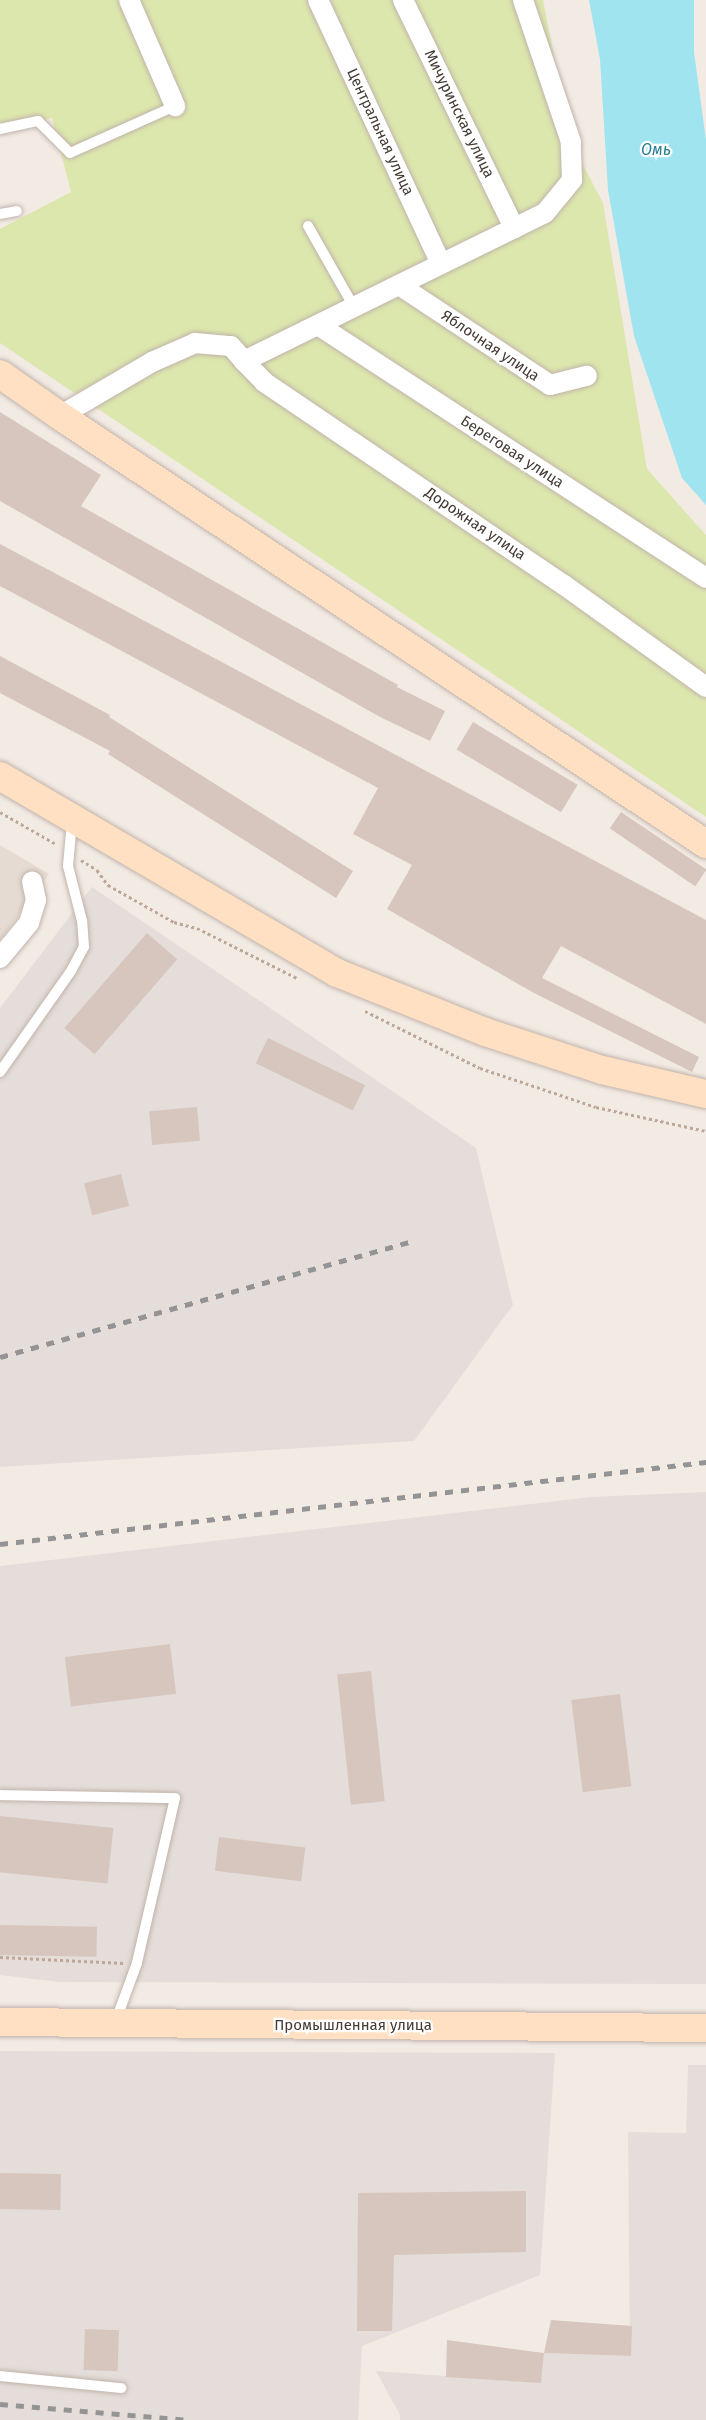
<!DOCTYPE html>
<meta charset="utf-8">
<style>
body{margin:0}
#map{position:relative;width:706px;height:2420px;overflow:hidden;background:#f2ebe4;font-family:"Fira Sans",sans-serif}
div>[style]{position:absolute}
.residential>*{inset:0;background:#e6dbd2}
.industrial>*{inset:0;background:#e4ddd9}
.green>*{inset:0;background:#dce7ad}
.water>*{inset:0;background:#a0e4f0}
.building>*{inset:0;background:#d7c6bd;transform-origin:0 0}
.path>*{height:3px;margin-top:-1.5px;transform-origin:0;background:repeating-linear-gradient(90deg,#bfa798 0 3px,transparent 0 6px)}
.roads{filter:drop-shadow(0 0 2px #c1b3aa) drop-shadow(0 0 2px #c1b3aa)}
.lane>*{height:10px;margin:-5px;padding:0 5px;transform-origin:5px;border-radius:5px;background:#fff}
.street>*{height:20px;margin:-10px;padding:0 10px;transform-origin:10px;border-radius:10px;background:#fff}
.secondary>*{height:28px;margin:-14px;padding:0 14px;transform-origin:14px;border-radius:14px;background:#ffe0c2}
.rail>*{height:4.5px;margin-top:-2.25px;transform-origin:0;background:repeating-linear-gradient(90deg,#949494 0 8px,transparent 0 16px)}
span{translate:-50% -50%;white-space:nowrap;text-align:center;line-height:1.15;-webkit-text-stroke:4.5px #fff;paint-order:stroke}
.street-label{font-size:15px;color:#453a34}
.water-label{font-size:16px;color:#287f90;font-style:italic}
</style>
<div id="map">
<div class="residential">
<div style="clip-path:polygon(0 845px,49px 874px,0 940px)"></div>
</div>
<div class="industrial">
<div style="clip-path:polygon(92px 887px,476px 1148px,513px 1305px,414px 1441px,0 1467px,0 1008px)"></div>
<div style="clip-path:polygon(706px 1492px,706px 1984px,59px 1982px,0 1975px,0 1566px,591px 1497px)"></div>
<div style="clip-path:polygon(0 2051px,555px 2053px,540px 2275px,362px 2346px,358px 2420px,0 2420px)"></div>
<div style="clip-path:polygon(688px 2065px,706px 2065px,706px 2420px,400px 2420px,400px 2415px,376px 2371px,541px 2383px,544px 2353px,630px 2356px,628px 2132px,686px 2133px)"></div>
</div>
<div class="green">
<div style="clip-path:polygon(0 0,543px 0,571px 142px,603px 203px,647px 469px,706px 535px,706px 817px,0 343px,0 229px,71px 192px,52px 118px,0 129px)"></div>
</div>
<div class="water">
<div style="clip-path:polygon(589px 0,694px 0,694px 52px,706px 140px,706px 505px,682px 478px,634px 336px,608px 190px,600px 59px)"></div>
</div>
<div class="building">
<div style="clip-path:polygon(0 412px,101px 475px,81px 506px,398px 685px,397px 687px,445px 711px,430px 741px,380px 717px,0 501px)"></div>
<div style="clip-path:polygon(0 544px,706px 920px,706px 1024px,561px 946px,542px 978px,699px 1057px,692px 1072px,534px 993px,387px 909px,412px 865px,353px 834px,378px 788px,0 586px)"></div>
<div style="clip-path:polygon(0 656px,110px 715px,109px 717px,353px 871px,336px 898px,108px 754px,110px 751px,0 693px)"></div>
<div style="left:473px;top:722px;width:122px;height:32px;rotate:31deg"></div>
<div style="left:621px;top:812px;width:103px;height:20px;rotate:34deg"></div>
<div style="left:147px;top:933px;width:40px;height:126px;rotate:41deg"></div>
<div style="left:268px;top:1038px;width:108px;height:28px;rotate:26deg"></div>
<div style="left:197px;top:1107px;width:34px;height:48px;rotate:85deg"></div>
<div style="left:121px;top:1174px;width:33px;height:38px;rotate:76deg"></div>
<div style="left:170px;top:1644px;width:50px;height:106px;rotate:83deg"></div>
<div style="left:371px;top:1671px;width:131px;height:34px;rotate:84deg"></div>
<div style="left:620px;top:1694px;width:93px;height:49px;rotate:83deg"></div>
<div style="left:0;top:1816px;width:114px;height:56px;rotate:6deg"></div>
<div style="left:219px;top:1837px;width:87px;height:34px;rotate:7deg"></div>
<div style="left:0;top:1925px;width:97px;height:30px;rotate:1deg"></div>
<div style="left:0;top:2173px;width:61px;height:36px;rotate:1deg"></div>
<div style="clip-path:polygon(526px 2191px,526px 2252px,394px 2255px,392px 2331px,357px 2331px,358px 2193px)"></div>
<div style="clip-path:polygon(551px 2320px,632px 2326px,631px 2356px,544px 2353px)"></div>
<div style="left:85px;top:2329px;width:34px;height:41px;rotate:2deg"></div>
<div style="clip-path:polygon(447px 2340px,544px 2353px,541px 2383px,446px 2377px)"></div>
</div>
<div class="path">
<div style="left:0;top:812px;width:64px;rotate:29.7deg"></div>
<div style="left:81px;top:860px;width:19px;rotate:32deg"></div>
<div style="left:97px;top:870px;width:19px;rotate:54deg"></div>
<div style="left:108px;top:885px;width:76px;rotate:29.3deg"></div>
<div style="left:174px;top:922px;width:24px;rotate:15deg"></div>
<div style="left:197px;top:928px;width:112px;rotate:26.6deg"></div>
<div style="left:365px;top:1011px;width:128px;rotate:26.4deg"></div>
<div style="left:480px;top:1068px;width:122px;rotate:18.6deg"></div>
<div style="left:596px;top:1107px;width:113px;rotate:12.3deg"></div>
<div style="left:0;top:1957px;width:124px;rotate:2.8deg"></div>
</div>
<div class="roads">
<div class="lane">
<div style="left:0;top:129px;width:39px;rotate:-12deg"></div>
<div style="left:38px;top:121px;width:45px;rotate:45deg"></div>
<div style="left:70px;top:153px;width:115px;rotate:-24.1deg"></div>
<div style="left:0;top:214px;width:17px;rotate:-10deg"></div>
<div style="left:308px;top:226px;width:93px;rotate:60.4deg"></div>
<div style="left:0;top:1072px;width:123px;rotate:-54.9deg"></div>
<div style="left:71px;top:971px;width:27px;rotate:-62deg"></div>
<div style="left:84px;top:947px;width:26px;rotate:-94deg"></div>
<div style="left:82px;top:921px;width:57px;rotate:-104.3deg"></div>
<div style="left:68px;top:866px;width:45px;rotate:-84.9deg"></div>
<div style="left:0;top:1795px;width:175px;rotate:1deg"></div>
<div style="left:175px;top:1798px;width:169px;rotate:103deg"></div>
<div style="left:137px;top:1963px;width:61px;rotate:110.2deg"></div>
<div style="left:0;top:2376px;width:122px;rotate:5.7deg"></div>
</div>
<div class="street">
<div style="left:129px;top:0;width:116px;rotate:66.5deg"></div>
<div style="left:318px;top:0;width:291px;rotate:65deg"></div>
<div style="left:403px;top:0;width:254px;rotate:64deg"></div>
<div style="left:399px;top:285px;width:181px;rotate:33.5deg"></div>
<div style="left:550px;top:385px;width:38px;rotate:-14deg"></div>
<div style="left:318px;top:325px;width:463px;rotate:33.1deg"></div>
<div style="left:244px;top:361px;width:29px;rotate:46deg"></div>
<div style="left:264px;top:382px;width:362px;rotate:34.1deg"></div>
<div style="left:564px;top:585px;width:175px;rotate:35.7deg"></div>
<div style="left:60px;top:416px;width:107px;rotate:-30.4deg"></div>
<div style="left:152px;top:362px;width:47px;rotate:-23.8deg"></div>
<div style="left:195px;top:343px;width:36px;rotate:5deg"></div>
<div style="left:231px;top:346px;width:20px;rotate:49deg"></div>
<div style="left:244px;top:361px;width:335px;rotate:-26.2deg"></div>
<div style="left:545px;top:213px;width:43px;rotate:-50.7deg"></div>
<div style="left:572px;top:180px;width:38px;rotate:-92deg"></div>
<div style="left:571px;top:142px;width:150px;rotate:-108.7deg"></div>
<div style="left:0;top:958px;width:45px;rotate:-50.4deg"></div>
<div style="left:29px;top:923px;width:24px;rotate:-73deg"></div>
<div style="left:36px;top:900px;width:19px;rotate:-102deg"></div>
</div>
<div class="secondary">
<div style="left:0;top:374px;width:73px;rotate:35deg"></div>
<div style="left:60px;top:416px;width:775px;rotate:33.53deg"></div>
<div style="left:0;top:776px;width:390px;rotate:30.3deg"></div>
<div style="left:337px;top:973px;width:159px;rotate:21.7deg"></div>
<div style="left:485px;top:1032px;width:123px;rotate:18deg"></div>
<div style="left:602px;top:1070px;width:107px;rotate:13deg"></div>
<div style="left:0;top:2022px;width:706px;rotate:0.49deg"></div>
</div>
</div>
<div class="rail">
<div style="left:0;top:1357px;width:431px;rotate:-15.7deg"></div>
<div style="left:0;top:1544px;width:711px;rotate:-6.63deg"></div>
<div style="left:0;top:2404px;width:190px;rotate:4.8deg"></div>
</div>
<div class="street-label">
<span style="left:459px;top:114px;rotate:64deg">Мичуринская улица</span>
<span style="left:380px;top:132px;rotate:65deg">Центральная улица</span>
<span style="left:490px;top:346px;rotate:34deg">Яблочная улица</span>
<span style="left:512px;top:452px;rotate:33deg">Береговая улица</span>
<span style="left:475px;top:524px;rotate:34deg">Дорожная улица</span>
<span style="left:353px;top:2026px">Промышленная улица</span>
</div>
<div class="water-label">
<span style="left:656px;top:150px">Омь</span>
</div>
</div>
